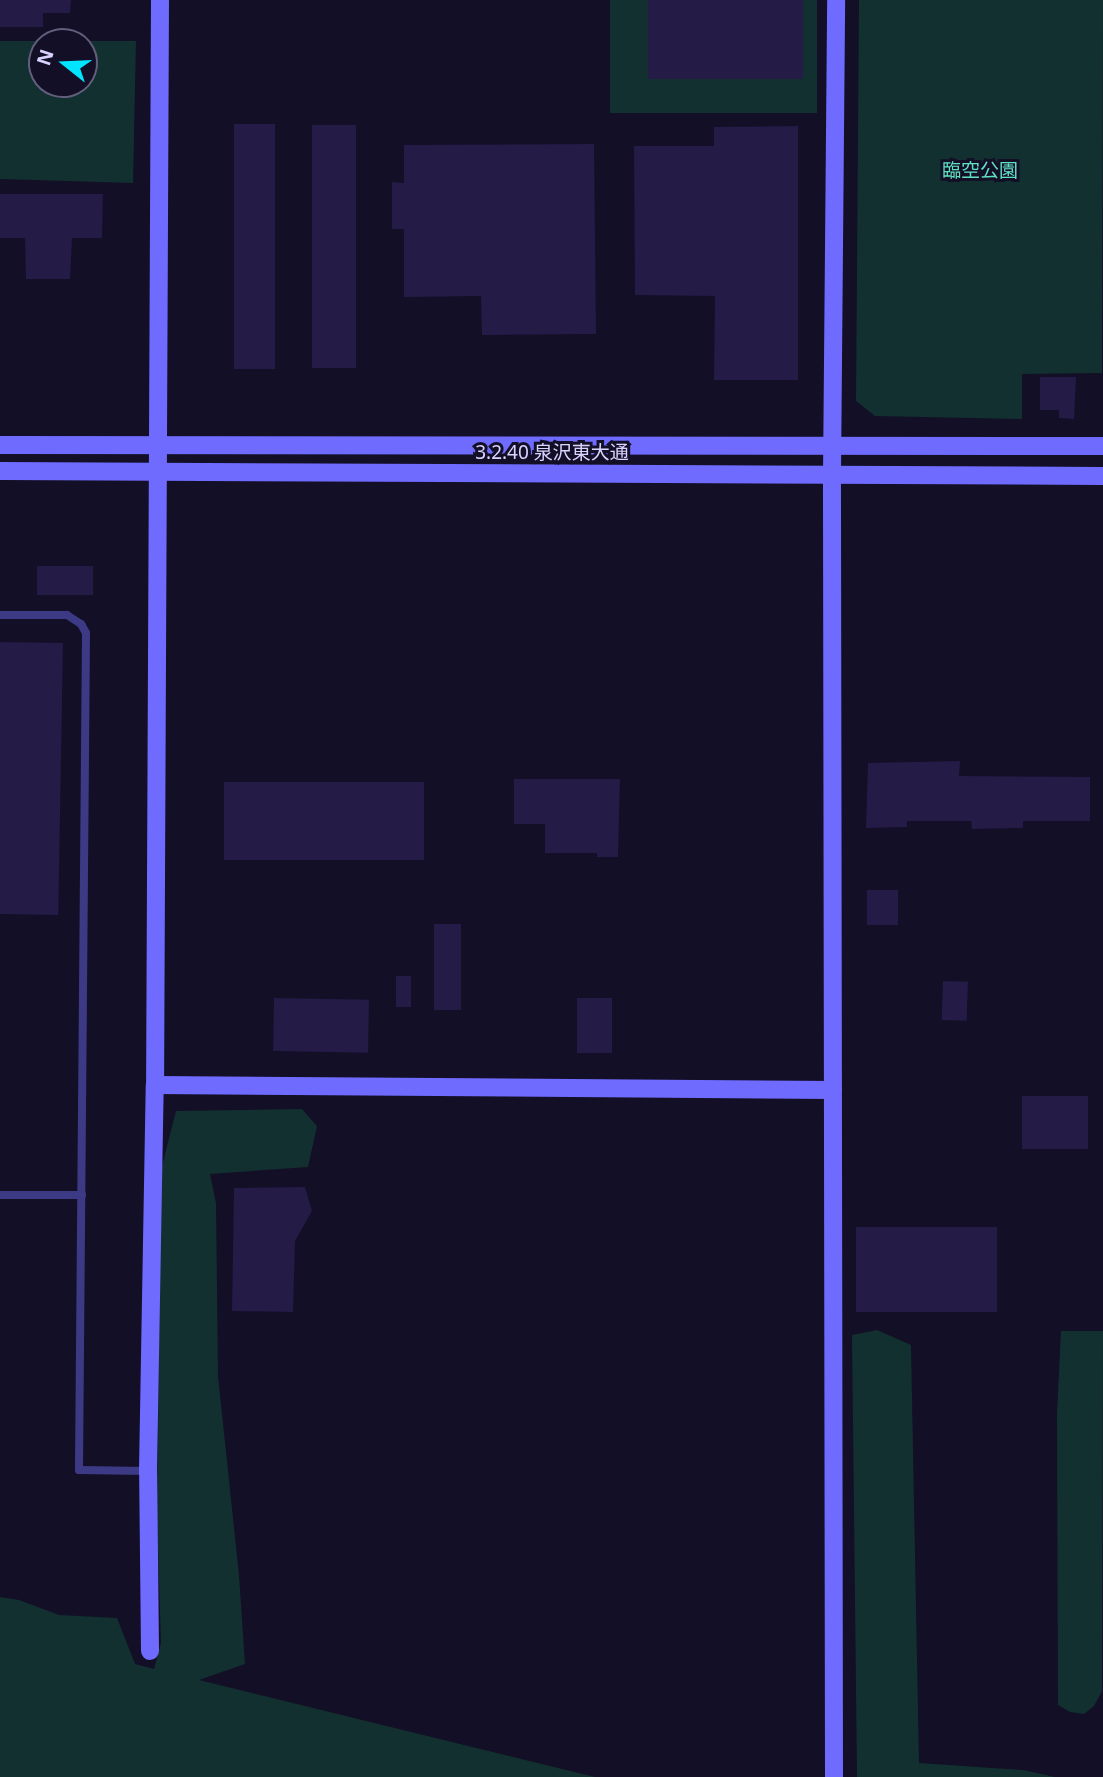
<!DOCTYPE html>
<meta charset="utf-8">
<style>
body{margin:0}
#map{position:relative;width:1103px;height:1777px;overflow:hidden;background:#130f26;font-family:"Noto Sans","Noto Sans JP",sans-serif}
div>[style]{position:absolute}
.green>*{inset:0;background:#12302f;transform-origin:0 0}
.building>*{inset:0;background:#241b47;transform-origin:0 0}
.lane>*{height:8px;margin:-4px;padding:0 4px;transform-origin:4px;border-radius:4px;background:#3d3a85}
.secondary>*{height:18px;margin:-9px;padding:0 9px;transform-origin:9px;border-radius:9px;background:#6f6bff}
span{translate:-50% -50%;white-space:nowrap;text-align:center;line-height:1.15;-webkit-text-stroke:6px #130f26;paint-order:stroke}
.park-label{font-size:19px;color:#5fe0c0}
.street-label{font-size:19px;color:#d9d4ff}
.north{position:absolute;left:28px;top:28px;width:70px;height:70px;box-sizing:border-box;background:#130f26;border:2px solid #625e7d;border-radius:50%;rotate:288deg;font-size:19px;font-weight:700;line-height:28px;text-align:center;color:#d9d4ff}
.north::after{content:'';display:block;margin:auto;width:24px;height:32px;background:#00e5ff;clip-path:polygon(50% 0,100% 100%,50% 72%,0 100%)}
</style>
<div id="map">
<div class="green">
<div style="left:610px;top:0;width:207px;height:113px"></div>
<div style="clip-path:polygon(859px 0,1103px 0,1102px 373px,1022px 374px,1022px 419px,875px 416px,856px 401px)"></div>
<div style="clip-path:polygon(evenodd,0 41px,136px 41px,133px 183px,0 179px,0 41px,42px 42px,84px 42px,84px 84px,42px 84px,42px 42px)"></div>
<div style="clip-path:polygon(302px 1109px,317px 1126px,308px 1167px,210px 1174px,216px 1203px,218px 1376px,239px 1575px,245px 1664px,199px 1680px,595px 1777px,0 1777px,0 1597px,19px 1600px,59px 1615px,117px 1618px,135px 1664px,154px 1669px,161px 1643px,157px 1515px,161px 1170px,176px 1111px)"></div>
<div style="clip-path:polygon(877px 1330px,911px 1345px,919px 1763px,1023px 1770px,1055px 1777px,857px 1777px,852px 1335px)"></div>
<div style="clip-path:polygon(1061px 1331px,1103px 1331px,1102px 1691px,1094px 1706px,1084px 1714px,1070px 1712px,1058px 1705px,1057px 1413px)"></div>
</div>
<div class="building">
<div style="clip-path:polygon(0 0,71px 0,70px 13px,43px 13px,43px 27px,0 27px)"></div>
<div style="left:648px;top:0;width:155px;height:79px"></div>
<div style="left:234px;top:124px;width:41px;height:245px"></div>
<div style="left:312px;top:125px;width:44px;height:243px"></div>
<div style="clip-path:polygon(798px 126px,798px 380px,714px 380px,715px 296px,635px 295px,634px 146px,714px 146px,714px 127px)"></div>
<div style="clip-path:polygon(594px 144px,596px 334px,482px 335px,481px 296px,404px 297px,404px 229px,392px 229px,392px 182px,404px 183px,404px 145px)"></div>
<div style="clip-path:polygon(0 194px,103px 194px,102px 238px,72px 238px,70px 279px,26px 279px,25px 238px,0 238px)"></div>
<div style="clip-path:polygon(1040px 377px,1076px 377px,1074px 419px,1059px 418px,1059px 410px,1040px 410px)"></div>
<div style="left:37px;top:566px;width:56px;height:29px"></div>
<div style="left:0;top:642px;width:63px;height:272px;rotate:1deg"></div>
<div style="clip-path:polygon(960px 761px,959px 776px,1090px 777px,1090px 821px,1023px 821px,1023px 828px,972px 829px,971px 821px,907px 821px,907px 827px,866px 828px,868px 763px)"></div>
<div style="clip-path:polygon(514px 779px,620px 779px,618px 857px,597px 857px,597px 853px,545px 853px,545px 824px,514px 824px)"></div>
<div style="left:224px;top:782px;width:200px;height:78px"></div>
<div style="left:867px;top:890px;width:31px;height:35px"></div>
<div style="left:434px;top:924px;width:27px;height:86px"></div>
<div style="left:396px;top:976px;width:15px;height:31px"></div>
<div style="left:943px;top:981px;width:25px;height:39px;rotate:2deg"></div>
<div style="left:274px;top:998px;width:95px;height:53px;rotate:1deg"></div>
<div style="left:612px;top:998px;width:55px;height:35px;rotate:90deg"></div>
<div style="left:1022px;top:1096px;width:66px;height:53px"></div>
<div style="clip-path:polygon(305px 1187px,312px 1211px,295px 1241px,293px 1312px,232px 1311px,234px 1188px)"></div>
<div style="left:856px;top:1227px;width:141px;height:85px"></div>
</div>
<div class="lane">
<div style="left:0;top:615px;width:67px"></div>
<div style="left:67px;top:615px;width:17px;rotate:33deg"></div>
<div style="left:81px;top:624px;width:10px;rotate:61deg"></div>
<div style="left:86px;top:633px;width:837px;rotate:90.48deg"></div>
<div style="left:79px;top:1470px;width:68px;rotate:0.8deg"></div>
<div style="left:0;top:1195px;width:82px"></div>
</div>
<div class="secondary">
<div style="left:160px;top:0;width:1085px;rotate:90.26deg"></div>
<div style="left:155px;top:1085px;width:678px;rotate:0.42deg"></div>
<div style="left:0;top:445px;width:1103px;rotate:0.05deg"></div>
<div style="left:0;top:471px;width:1103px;rotate:0.26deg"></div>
<div style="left:150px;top:1651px;width:180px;rotate:-90.6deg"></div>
<div style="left:148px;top:1471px;width:386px;rotate:-89deg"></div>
<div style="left:834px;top:1777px;width:1301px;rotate:-90.09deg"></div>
<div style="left:832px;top:476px;width:476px;rotate:-89.5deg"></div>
</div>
<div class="park-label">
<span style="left:980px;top:171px">臨空公園</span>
</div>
<div class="street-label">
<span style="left:552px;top:453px">3.2.40 泉沢東大通</span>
</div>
<div class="north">N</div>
</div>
